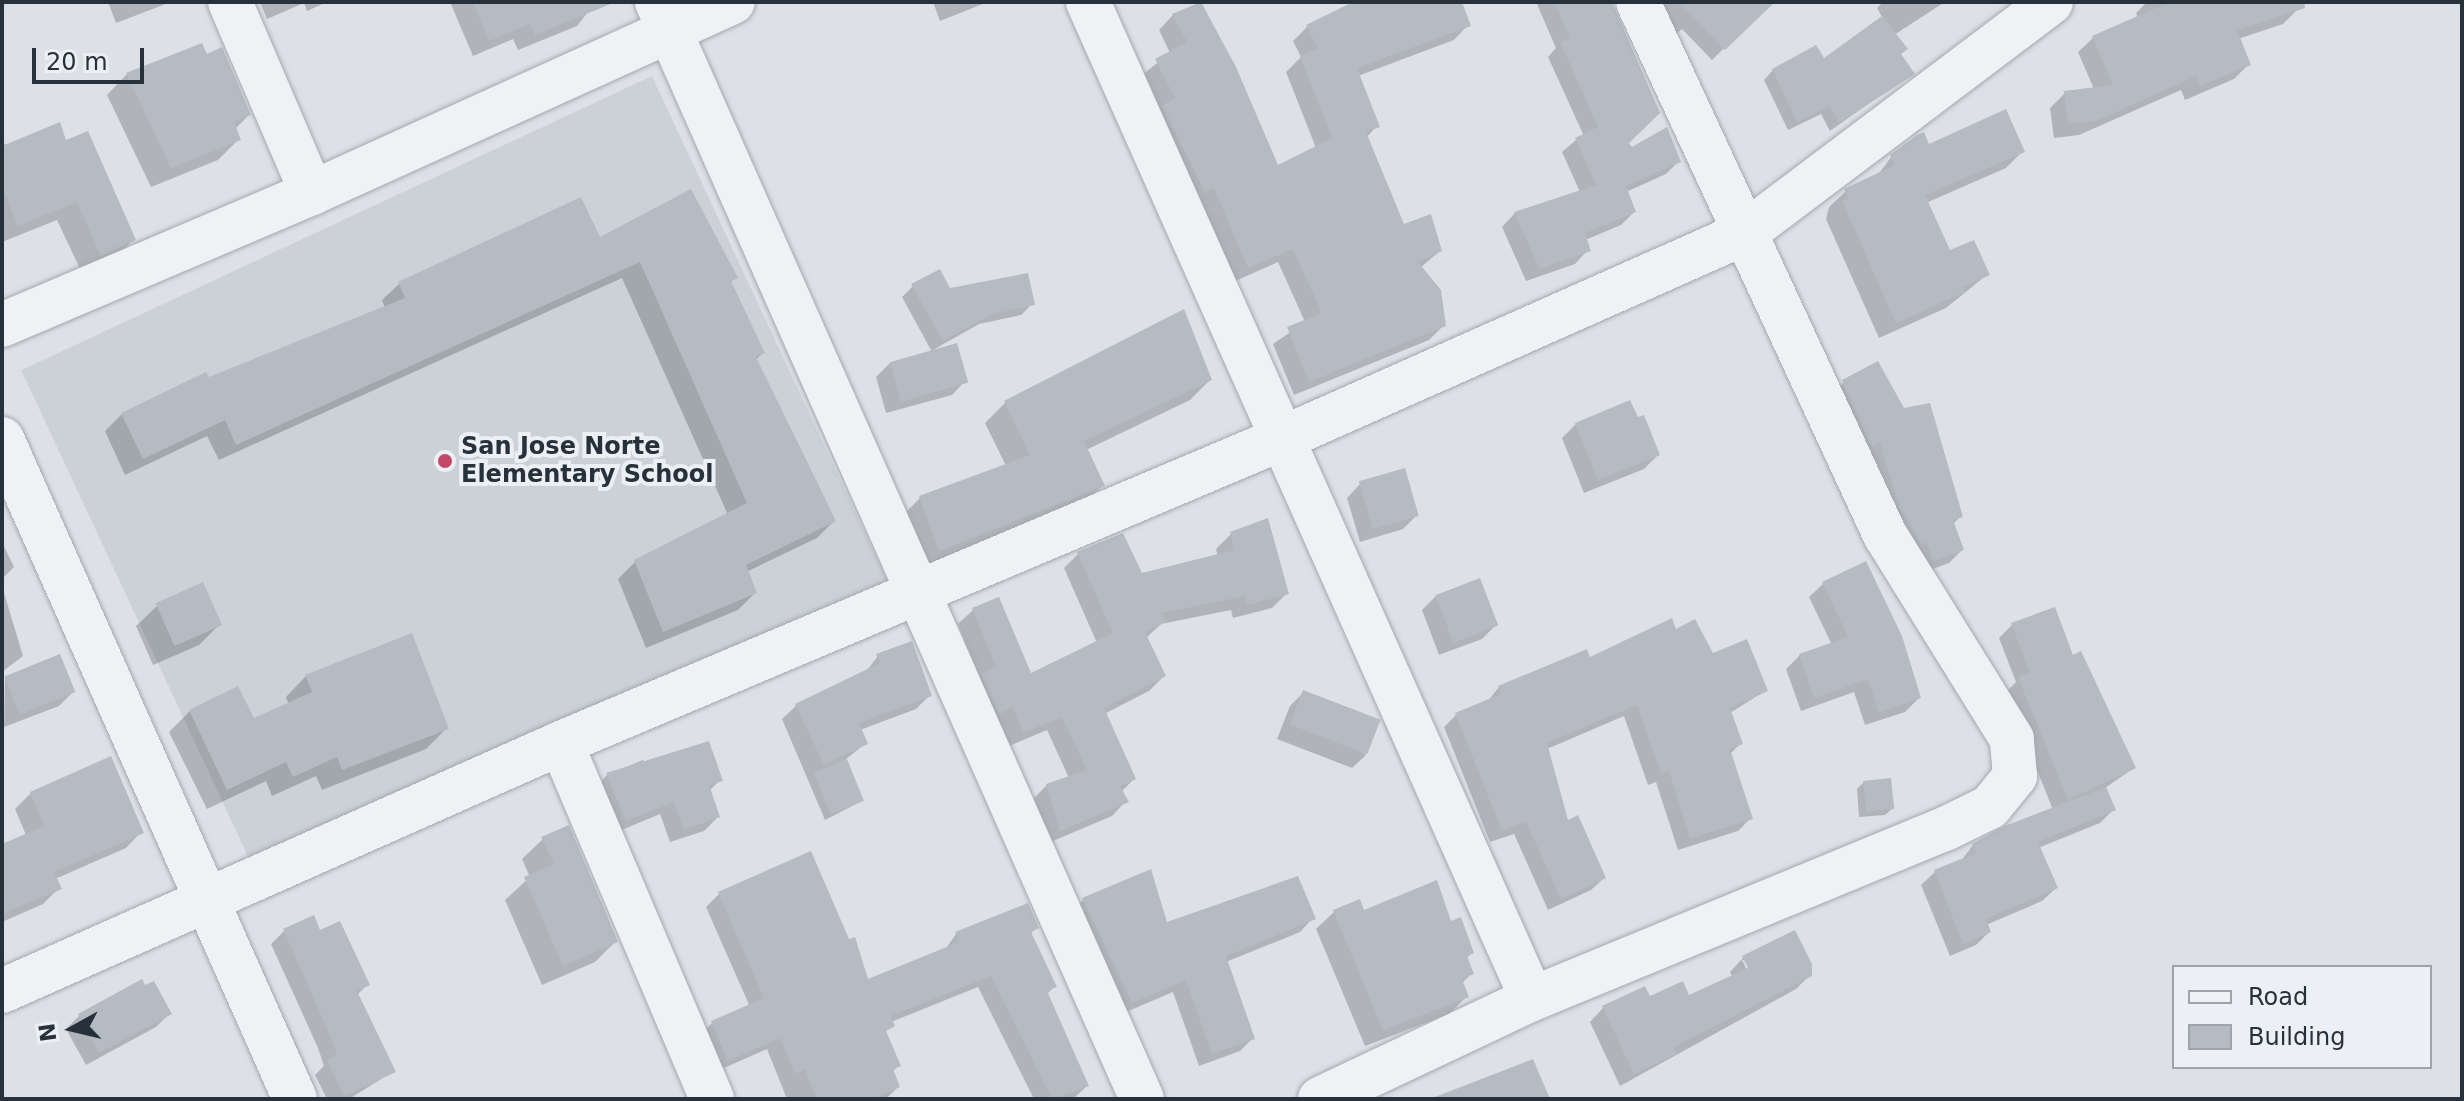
<!DOCTYPE html>
<style>
body{margin:0}
#map{position:relative;width:2464px;height:1101px;overflow:hidden;background:#dde1e6;font-family:"DejaVu Sans",sans-serif}
div>[style]{position:absolute}
.built>*{inset:0;background:#cbd1d7;transform-origin:0 0}
.shadow>*{inset:0;background:#0003}
.building>*{inset:0;background:#b4bbc2;transform-origin:0 0}
.roads{filter:drop-shadow(0 0 2px #a3a9af) drop-shadow(0 0 2px #a3a9af)}
.minor>*{height:44px;margin:-22px;padding:0 22px;transform-origin:22px;border-radius:22px;background:#eff2f4}
.dots>*{width:22px;height:22px;translate:-50% -50%;box-sizing:border-box;border:4px solid #ecf0f4;border-radius:50%}
span{translate:-50% -50%;white-space:nowrap;text-align:center;line-height:1.15;-webkit-text-stroke:8px #ecf0f4;paint-order:stroke}
.poi-label{font-size:24px;color:#27313b;font-weight:700}
.left{translate:0 -50%;text-align:left}
.frame{position:absolute;inset:0;border:4px solid #27313b;pointer-events:none}
.legend{position:absolute;left:2172px;top:965px;width:260px;height:104px;box-sizing:border-box;background:#ecf0f4;border:2px solid #9da4aa;margin:0;padding:10px 14px;list-style:none;font-size:24px;color:#27313b}
.legend li{display:flex;align-items:center;gap:16px;height:40px}
.legend b{width:40px;border:2px solid #9da4aa}
.north{position:absolute;left:32px;top:989px;width:80px;height:80px;-webkit-text-stroke:6px #ecf0f4;paint-order:stroke;rotate:262deg;font-size:22px;font-weight:700;line-height:32px;text-align:center;color:#27313b}
.north::after{content:'';display:block;margin:auto;width:28px;height:36px;background:#27313b;clip-path:polygon(50% 0,100% 100%,50% 72%,0 100%)}
.scale{position:absolute;left:32px;top:48px;width:112px;height:36px;box-sizing:border-box;border:4px solid #27313b;border-top:0;padding-left:10px;font-size:24px;line-height:28px;white-space:nowrap;color:#27313b;-webkit-text-stroke:6px #ecf0f4;paint-order:stroke}
</style>
<div id="map">
<div class="built">
<div style="left:652px;top:76px;width:556px;height:696px;rotate:65deg"></div>
</div>
<div class="shadow">
<div style="clip-path:polygon(108px 2px,171px 2px,116px 23px)"></div>
<div style="clip-path:polygon(260px 2px,327px 2px,307px 11px,304px 3px,267px 19px)"></div>
<div style="clip-path:polygon(450px 2px,596px 2px,577px 26px,518px 50px,513px 39px,473px 56px)"></div>
<div style="clip-path:polygon(933px 2px,988px 2px,940px 21px)"></div>
<div style="clip-path:polygon(1201px 2px,1277px 168px,1316px 148px,1286px 72px,1301px 57px,1293px 41px,1308px 26px,1357px 2px,1460px 2px,1468px 25px,1454px 40px,1358px 76px,1377px 126px,1366px 138px,1403px 227px,1440px 251px,1420px 268px,1444px 325px,1429px 340px,1294px 395px,1273px 344px,1305px 322px,1278px 262px,1233px 282px,1142px 75px,1170px 53px,1159px 30px,1173px 15px)"></div>
<div style="clip-path:polygon(1536px 2px,1607px 2px,1627px 143px,1631px 149px,1679px 161px,1666px 174px,1626px 192px,1634px 212px,1621px 225px,1585px 240px,1588px 250px,1575px 264px,1526px 281px,1502px 227px,1515px 213px,1580px 192px,1562px 152px,1583px 134px,1548px 57px,1556px 48px)"></div>
<div style="clip-path:polygon(1657px 2px,1760px 2px,1765px 8px,1712px 60px,1682px 29px,1674px 35px)"></div>
<div style="clip-path:polygon(1883px 2px,1945px 2px,1894px 35px,1899px 55px,1912px 73px,1830px 131px,1821px 114px,1788px 130px,1764px 80px,1773px 70px,1823px 61px,1883px 19px,1877px 8px)"></div>
<div style="clip-path:polygon(2147px 2px,2295px 2px,2298px 9px,2283px 24px,2238px 39px,2249px 64px,2234px 79px,2185px 100px,2181px 90px,2079px 135px,2054px 138px,2050px 108px,2065px 93px,2094px 89px,2078px 52px,2093px 38px,2138px 18px,2136px 13px)"></div>
<div style="clip-path:polygon(205px 56px,249px 115px,234px 130px,238px 140px,218px 160px,151px 187px,107px 95px,127px 74px)"></div>
<div style="clip-path:polygon(2px 139px,6px 147px,65px 143px,134px 239px,115px 259px,82px 273px,57px 220px,2px 242px)"></div>
<div style="clip-path:polygon(1928px 147px,2023px 151px,2006px 168px,1926px 203px,1949px 253px,1988px 274px,1946px 308px,1879px 338px,1826px 219px,1829px 207px,1846px 191px,1877px 176px,1892px 156px)"></div>
<div style="clip-path:polygon(599px 240px,735px 278px,730px 283px,763px 353px,755px 360px,834px 521px,817px 538px,746px 572px,755px 593px,738px 610px,646px 648px,618px 579px,635px 562px,728px 515px,622px 278px,219px 460px,207px 436px,125px 475px,105px 431px,122px 414px,385px 308px,382px 300px,399px 284px)"></div>
<div style="clip-path:polygon(913px 286px,1032px 304px,1021px 315px,979px 324px,933px 350px,965px 381px,952px 395px,886px 413px,876px 377px,890px 363px,932px 352px,902px 297px)"></div>
<div style="clip-path:polygon(1210px 380px,1190px 400px,1086px 450px,1102px 486px,1082px 506px,919px 570px,900px 518px,920px 498px,1006px 466px,985px 423px,1005px 403px)"></div>
<div style="clip-path:polygon(1844px 382px,1961px 516px,1953px 524px,1962px 550px,1949px 563px,1920px 574px,1830px 396px)"></div>
<div style="clip-path:polygon(1637px 420px,1658px 455px,1644px 469px,1584px 493px,1562px 438px,1576px 424px)"></div>
<div style="clip-path:polygon(1360px 484px,1417px 515px,1403px 529px,1360px 542px,1347px 498px)"></div>
<div style="clip-path:polygon(1231px 534px,1286px 594px,1272px 608px,1233px 618px,1231px 610px,1161px 624px,1146px 638px,1164px 676px,1149px 691px,1104px 714px,1134px 779px,1121px 792px,1126px 801px,1112px 816px,1046px 844px,1032px 800px,1047px 785px,1069px 778px,1047px 730px,1009px 746px,968px 690px,980px 678px,958px 624px,973px 610px,1030px 676px,1097px 643px,1064px 568px,1078px 554px,1141px 575px,1218px 556px,1216px 549px)"></div>
<div style="clip-path:polygon(2px 542px,14px 567px,2px 579px)"></div>
<div style="clip-path:polygon(1823px 584px,1919px 698px,1905px 712px,1865px 725px,1854px 692px,1801px 711px,1786px 669px,1800px 655px,1832px 645px,1809px 597px)"></div>
<div style="clip-path:polygon(202px 585px,219px 625px,199px 645px,153px 665px,136px 626px,157px 606px)"></div>
<div style="clip-path:polygon(2px 586px,23px 656px,2px 672px)"></div>
<div style="clip-path:polygon(1436px 596px,1496px 625px,1482px 639px,1439px 655px,1422px 610px)"></div>
<div style="clip-path:polygon(2012px 625px,2072px 657px,2134px 768px,2105px 788px,2113px 810px,2100px 823px,2038px 848px,2056px 888px,2042px 901px,1986px 925px,1989px 932px,1976px 945px,1950px 956px,1921px 885px,1935px 872px,1961px 861px,1973px 845px,2053px 810px,2006px 692px,2016px 682px,1999px 638px)"></div>
<div style="clip-path:polygon(1674px 632px,1765px 691px,1730px 713px,1741px 743px,1730px 754px,1751px 818px,1738px 831px,1678px 850px,1656px 782px,1648px 785px,1624px 716px,1547px 749px,1567px 822px,1604px 878px,1591px 890px,1548px 910px,1514px 834px,1490px 842px,1444px 727px,1456px 715px,1487px 702px,1499px 687px)"></div>
<div style="clip-path:polygon(878px 656px,929px 696px,916px 709px,860px 730px,866px 743px,845px 760px,862px 801px,825px 820px,782px 719px,796px 706px,865px 673px)"></div>
<div style="clip-path:polygon(306px 676px,446px 729px,426px 749px,322px 790px,316px 776px,272px 796px,266px 781px,207px 809px,169px 732px,190px 711px,253px 720px,289px 705px,286px 697px)"></div>
<div style="clip-path:polygon(5px 678px,73px 692px,59px 706px,4px 727px)"></div>
<div style="clip-path:polygon(1304px 692px,1366px 755px,1352px 768px,1277px 739px,1290px 706px)"></div>
<div style="clip-path:polygon(643px 760px,645px 765px,720px 780px,709px 791px,718px 817px,704px 831px,670px 842px,660px 814px,612px 834px,594px 789px,607px 775px)"></div>
<div style="clip-path:polygon(1864px 782px,1892px 809px,1885px 815px,1859px 817px,1857px 789px)"></div>
<div style="clip-path:polygon(31px 793px,141px 832px,126px 848px,55px 879px,59px 888px,43px 904px,2px 922px,2px 846px,26px 835px,15px 809px)"></div>
<div style="clip-path:polygon(543px 839px,616px 941px,595px 962px,542px 985px,505px 900px,530px 877px,522px 859px)"></div>
<div style="clip-path:polygon(810px 853px,867px 982px,945px 950px,956px 934px,1037px 927px,1030px 934px,1055px 986px,1047px 994px,1087px 1086px,1073px 1099px,1034px 1099px,978px 987px,891px 1022px,885px 1034px,899px 1065px,892px 1072px,898px 1087px,886px 1099px,787px 1099px,767px 1049px,715px 1072px,700px 1036px,712px 1023px,750px 1007px,706px 907px,719px 894px)"></div>
<div style="clip-path:polygon(1150px 872px,1165px 925px,1313px 918px,1300px 932px,1226px 962px,1253px 1038px,1240px 1051px,1199px 1066px,1173px 992px,1119px 1015px,1070px 913px,1083px 900px)"></div>
<div style="clip-path:polygon(1334px 912px,1450px 924px,1472px 952px,1466px 959px,1471px 974px,1462px 983px,1467px 996px,1449px 1014px,1365px 1046px,1316px 929px)"></div>
<div style="clip-path:polygon(313px 918px,319px 933px,367px 985px,357px 995px,394px 1071px,349px 1099px,327px 1099px,315px 1075px,324px 1066px,318px 1048px,271px 944px,284px 931px)"></div>
<div style="clip-path:polygon(evenodd,1743px 958px,1810px 975px,1796px 989px,1620px 1086px,1590px 1022px,1603px 1008px,1688px 998px,1733px 978px,1730px 972px,1743px 958px,1742px 960px,1747px 960px,1751px 978px,1742px 960px)"></div>
<div style="clip-path:polygon(169px 1014px,156px 1027px,86px 1065px,66px 1029px,79px 1016px)"></div>
</div>
<div class="building">
<div style="clip-path:polygon(473px 2px,613px 2px,613px 3px,535px 35px,530px 24px,489px 41px)"></div>
<div style="clip-path:polygon(1201px 2px,1236px 67px,1278px 165px,1332px 138px,1300px 56px,1318px 48px,1306px 25px,1353px 2px,1462px 2px,1471px 26px,1357px 68px,1380px 127px,1366px 132px,1404px 224px,1431px 214px,1442px 251px,1418px 262px,1441px 290px,1446px 326px,1309px 382px,1287px 327px,1322px 313px,1293px 249px,1248px 268px,1214px 188px,1205px 192px,1162px 106px,1175px 98px,1155px 59px,1187px 42px,1172px 14px)"></div>
<div style="clip-path:polygon(1554px 2px,1612px 2px,1660px 113px,1629px 143px,1632px 147px,1667px 127px,1681px 162px,1626px 186px,1636px 212px,1585px 233px,1591px 251px,1540px 269px,1514px 212px,1596px 185px,1575px 138px,1598px 127px,1560px 42px,1570px 38px)"></div>
<div style="clip-path:polygon(1678px 2px,1775px 2px,1725px 50px)"></div>
<div style="clip-path:polygon(2170px 2px,2304px 2px,2305px 8px,2237px 30px,2251px 65px,2200px 86px,2196px 76px,2096px 121px,2068px 124px,2064px 91px,2113px 85px,2092px 36px)"></div>
<div style="clip-path:polygon(1882px 16px,1908px 49px,1901px 54px,1915px 74px,1839px 123px,1830px 106px,1797px 122px,1772px 69px,1816px 45px,1824px 58px)"></div>
<div style="clip-path:polygon(202px 43px,207px 54px,222px 47px,251px 115px,234px 122px,241px 140px,171px 168px,126px 73px)"></div>
<div style="clip-path:polygon(2006px 109px,2025px 152px,1925px 195px,1950px 250px,1974px 240px,1990px 275px,1963px 287px,1965px 292px,1896px 323px,1842px 201px,1848px 198px,1844px 189px,1895px 165px,1890px 155px,1917px 135px,1924px 132px,1929px 144px)"></div>
<div style="clip-path:polygon(60px 122px,66px 140px,88px 131px,136px 240px,101px 256px,77px 202px,18px 226px,2px 186px,2px 146px)"></div>
<div style="clip-path:polygon(691px 189px,738px 278px,731px 281px,765px 353px,756px 357px,836px 521px,746px 565px,757px 593px,663px 632px,634px 560px,747px 503px,640px 262px,236px 445px,225px 420px,143px 459px,121px 413px,206px 372px,209px 377px,405px 298px,398px 282px,581px 197px,600px 237px)"></div>
<div style="clip-path:polygon(940px 269px,950px 288px,1028px 273px,1035px 305px,992px 314px,943px 341px,911px 284px)"></div>
<div style="clip-path:polygon(1184px 309px,1212px 380px,1084px 441px,1105px 486px,939px 551px,919px 496px,1030px 455px,1004px 401px)"></div>
<div style="left:957px;top:343px;width:41px;height:70px;rotate:74deg"></div>
<div style="clip-path:polygon(1878px 361px,1904px 408px,1930px 403px,1963px 517px,1953px 520px,1964px 550px,1933px 561px,1927px 543px,1921px 545px,1899px 507px,1880px 442px,1872px 447px,1851px 402px,1842px 380px)"></div>
<div style="clip-path:polygon(1630px 400px,1638px 417px,1644px 415px,1660px 455px,1598px 480px,1575px 423px)"></div>
<div style="left:1405px;top:468px;width:50px;height:48px;rotate:74deg"></div>
<div style="clip-path:polygon(1268px 518px,1289px 594px,1247px 605px,1245px 596px,1162px 613px,1166px 622px,1145px 632px,1166px 676px,1104px 708px,1136px 779px,1120px 786px,1129px 802px,1060px 831px,1046px 784px,1087px 770px,1062px 717px,1023px 733px,1013px 707px,999px 714px,981px 674px,996px 667px,972px 608px,999px 597px,1031px 673px,1113px 633px,1077px 552px,1123px 533px,1142px 573px,1234px 550px,1230px 532px)"></div>
<div style="clip-path:polygon(1866px 561px,1902px 636px,1921px 698px,1879px 712px,1868px 679px,1814px 698px,1799px 654px,1848px 637px,1822px 582px)"></div>
<div style="left:1480px;top:578px;width:51px;height:48px;rotate:69deg"></div>
<div style="left:203px;top:582px;width:47px;height:52px;rotate:66deg"></div>
<div style="clip-path:polygon(2055px 607px,2073px 655px,2081px 651px,2136px 768px,2068px 800px,2018px 677px,2030px 672px,2011px 623px)"></div>
<div style="clip-path:polygon(1672px 618px,1676px 629px,1695px 619px,1713px 653px,1747px 639px,1768px 691px,1730px 708px,1743px 744px,1730px 749px,1753px 819px,1690px 839px,1669px 771px,1661px 774px,1637px 705px,1547px 743px,1568px 820px,1578px 815px,1606px 878px,1561px 899px,1526px 822px,1502px 831px,1455px 713px,1501px 694px,1498px 686px,1587px 649px,1590px 657px)"></div>
<div style="clip-path:polygon(412px 633px,449px 729px,342px 770px,337px 757px,293px 777px,286px 762px,227px 790px,189px 710px,238px 686px,254px 718px,312px 692px,305px 675px)"></div>
<div style="clip-path:polygon(912px 641px,932px 696px,859px 723px,868px 744px,824px 765px,795px 704px,880px 663px,876px 654px)"></div>
<div style="left:60px;top:654px;width:41px;height:60px;rotate:68deg"></div>
<div style="left:1303px;top:690px;width:83px;height:37px;rotate:21deg"></div>
<div style="clip-path:polygon(709px 741px,723px 781px,709px 785px,720px 817px,684px 830px,674px 802px,626px 821px,606px 773px)"></div>
<div style="clip-path:polygon(111px 756px,144px 833px,54px 872px,62px 889px,2px 914px,2px 844px,44px 826px,30px 792px)"></div>
<div style="left:847px;top:759px;width:45px;height:36px;rotate:68deg"></div>
<div style="left:1891px;top:778px;width:31px;height:28px;rotate:84deg"></div>
<div style="clip-path:polygon(2106px 787px,2116px 810px,2038px 842px,2058px 888px,1986px 919px,1991px 932px,1963px 944px,1934px 870px,1976px 853px,1972px 844px,2005px 826px)"></div>
<div style="clip-path:polygon(569px 825px,618px 942px,563px 966px,524px 877px,554px 864px,541px 837px)"></div>
<div style="clip-path:polygon(811px 851px,849px 939px,855px 937px,868px 979px,959px 942px,955px 932px,1028px 903px,1039px 928px,1031px 932px,1057px 987px,1047px 991px,1089px 1086px,1052px 1099px,991px 976px,891px 1016px,895px 1026px,886px 1031px,901px 1066px,893px 1069px,900px 1087px,871px 1099px,817px 1099px,805px 1070px,795px 1074px,780px 1038px,728px 1061px,711px 1021px,764px 998px,718px 892px)"></div>
<div style="clip-path:polygon(1151px 869px,1167px 922px,1298px 876px,1316px 919px,1226px 956px,1255px 1039px,1212px 1054px,1186px 980px,1132px 1003px,1082px 898px)"></div>
<div style="clip-path:polygon(1437px 880px,1451px 921px,1461px 917px,1474px 953px,1467px 956px,1474px 974px,1462px 979px,1469px 997px,1383px 1030px,1333px 910px,1360px 899px,1364px 910px)"></div>
<div style="clip-path:polygon(314px 915px,320px 930px,340px 921px,370px 985px,357px 991px,396px 1072px,344px 1096px,327px 1060px,337px 1055px,330px 1035px,283px 929px)"></div>
<div style="clip-path:polygon(1795px 930px,1812px 964px,1812px 976px,1674px 1047px,1677px 1054px,1634px 1074px,1602px 1006px,1645px 986px,1650px 996px,1683px 981px,1689px 995px,1748px 968px,1742px 956px)"></div>
<div style="clip-path:polygon(142px 979px,145px 985px,154px 981px,172px 1014px,99px 1053px,78px 1014px)"></div>
<div style="clip-path:polygon(1533px 1059px,1550px 1099px,1436px 1099px,1435px 1097px)"></div>
</div>
<div class="roads">
<div class="minor">
<div style="left:230px;top:2px;width:208px;rotate:66.8deg"></div>
<div style="left:657px;top:2px;width:1199px;rotate:66.15deg"></div>
<div style="left:1088px;top:2px;width:1091px;rotate:65.99deg"></div>
<div style="left:2px;top:325px;width:337px;rotate:-23.1deg"></div>
<div style="left:312px;top:193px;width:462px;rotate:-24.4deg"></div>
<div style="left:2px;top:439px;width:722px;rotate:66.06deg"></div>
<div style="left:561px;top:743px;width:387px;rotate:67deg"></div>
<div style="left:2px;top:991px;width:612px;rotate:-23.92deg"></div>
<div style="left:561px;top:743px;width:784px;rotate:-22.9deg"></div>
<div style="left:1283px;top:438px;width:505px;rotate:-23.93deg"></div>
<div style="left:1745px;top:233px;width:383px;rotate:-37deg"></div>
<div style="left:1320px;top:1099px;width:234px;rotate:-25.3deg"></div>
<div style="left:1532px;top:999px;width:447px;rotate:-22.4deg"></div>
<div style="left:1945px;top:829px;width:50px;rotate:-26.1deg"></div>
<div style="left:1990px;top:807px;width:40px;rotate:-51deg"></div>
<div style="left:2015px;top:776px;width:37px;rotate:-95deg"></div>
<div style="left:2012px;top:739px;width:240px;rotate:-121.9deg"></div>
<div style="left:1885px;top:535px;width:587px;rotate:-114.86deg"></div>
</div>
</div>
<div class="dots">
<div style="left:445px;top:461px;background:#c44868"></div>
</div>
<div class="poi-label">
<span class="left" style="left:461px;top:461px">San Jose Norte<br>Elementary School</span>
</div>
<div class="frame"></div>
<ul class="legend">
<li><b style="height:10px;background:#eff2f4"></b>Road</li>
<li><b style="height:22px;background:#b4bbc2"></b>Building</li>
</ul>
<div class="north">N</div>
<div class="scale">20 m</div>
</div>
